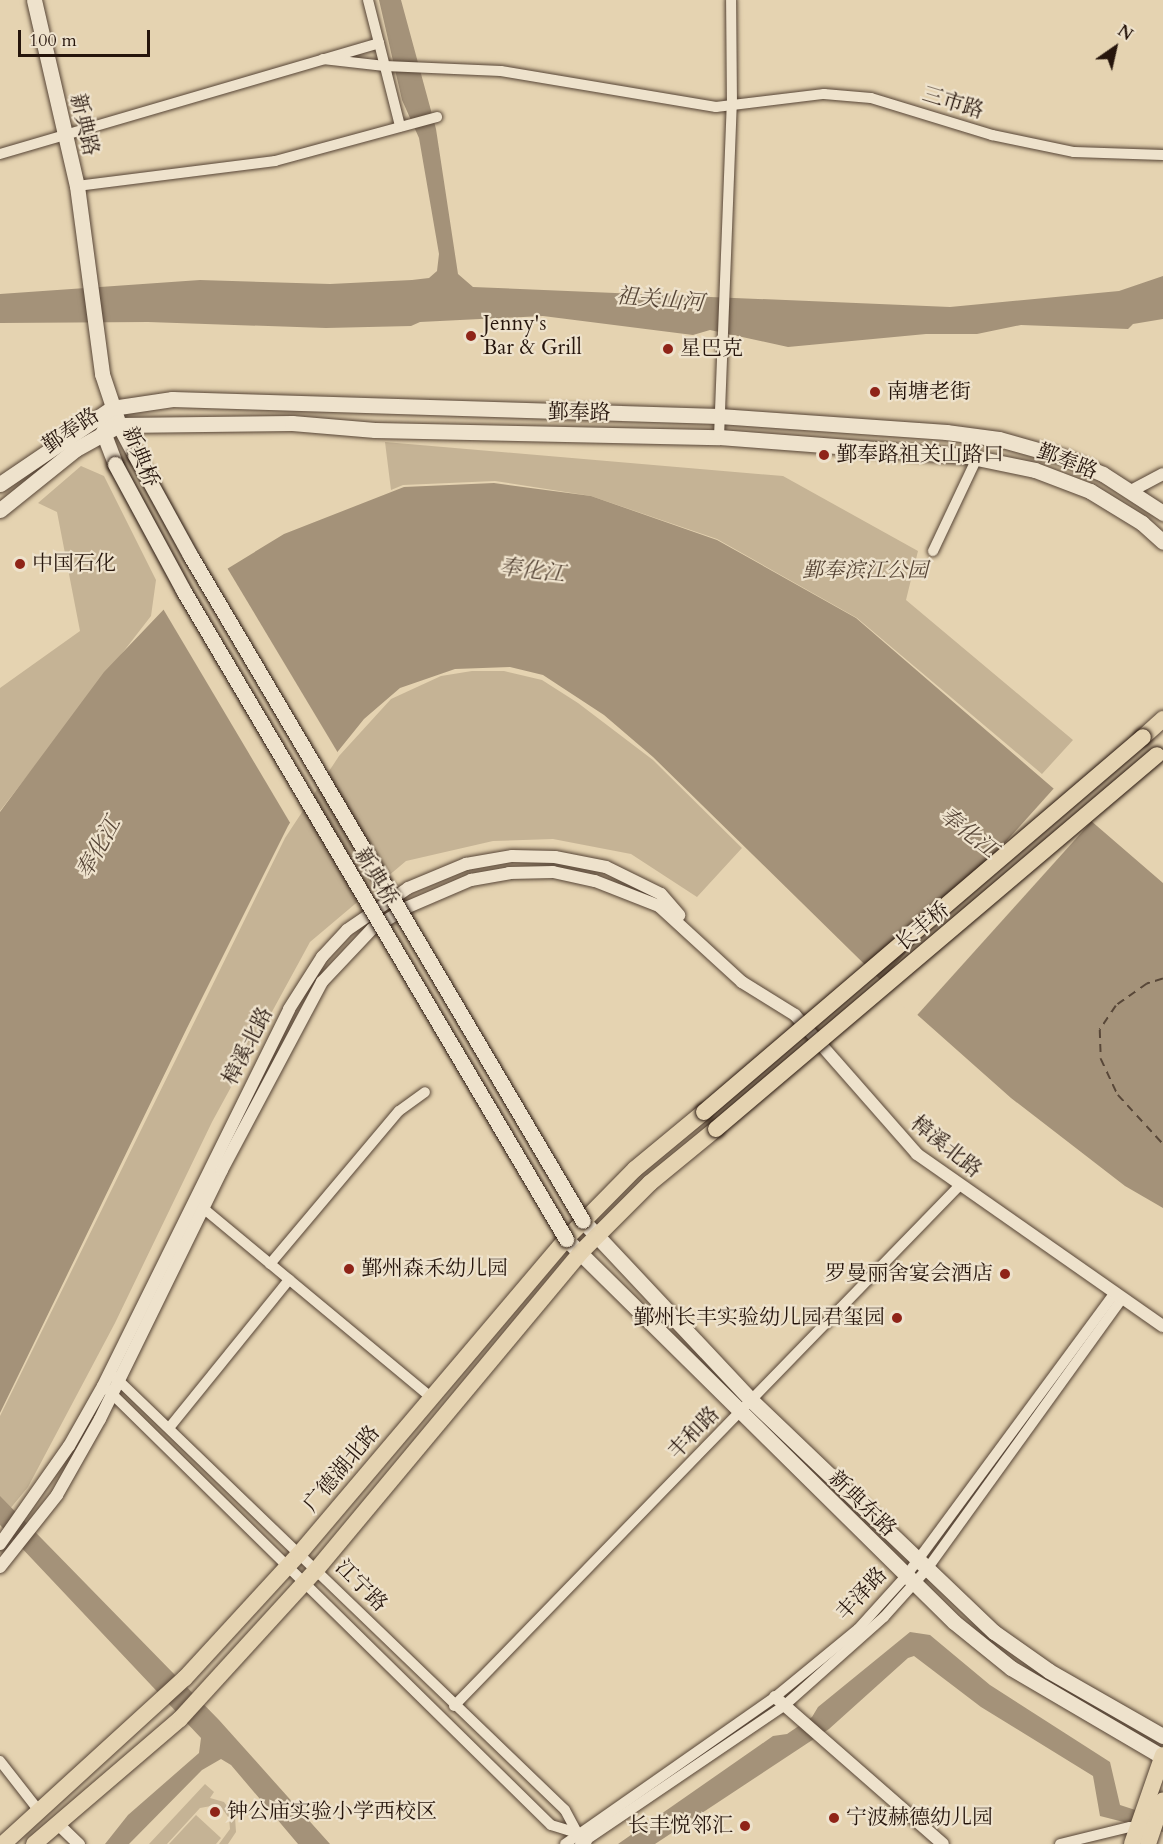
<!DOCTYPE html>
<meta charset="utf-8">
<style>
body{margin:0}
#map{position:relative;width:1163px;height:1844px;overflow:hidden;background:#e5d3b1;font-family:Cardo,"Noto Serif SC",serif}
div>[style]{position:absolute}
.green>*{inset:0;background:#c5b395}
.water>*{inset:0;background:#a49279}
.pier>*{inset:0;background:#e5d3b1;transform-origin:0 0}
.ferry>*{height:1.5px;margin-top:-0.75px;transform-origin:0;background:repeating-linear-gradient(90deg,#584738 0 8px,transparent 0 14px)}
.roads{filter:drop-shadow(0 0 2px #564435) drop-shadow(0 0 2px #564435)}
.minor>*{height:10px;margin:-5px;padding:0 5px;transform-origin:5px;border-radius:5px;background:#eee2cc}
.tertiary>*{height:12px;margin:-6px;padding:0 6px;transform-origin:6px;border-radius:6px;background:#eee2cc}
.secondary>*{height:15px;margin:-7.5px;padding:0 7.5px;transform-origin:7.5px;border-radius:7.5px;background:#eee2cc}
.primary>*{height:16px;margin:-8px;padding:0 8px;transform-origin:8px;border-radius:8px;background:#e5d3b1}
.bridges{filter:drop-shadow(0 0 2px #26150c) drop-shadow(0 0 2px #26150c)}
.secondary-bridge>*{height:15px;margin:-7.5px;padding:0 7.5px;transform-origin:7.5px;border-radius:7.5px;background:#eee2cc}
.primary-bridge>*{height:16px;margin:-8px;padding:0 8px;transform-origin:8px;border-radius:8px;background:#e5d3b1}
.dots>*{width:16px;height:16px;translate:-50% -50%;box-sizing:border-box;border:3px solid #eee2cc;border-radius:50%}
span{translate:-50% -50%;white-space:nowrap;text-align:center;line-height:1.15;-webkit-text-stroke:4.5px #eee2cc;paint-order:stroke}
.street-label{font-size:21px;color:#26150c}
.poi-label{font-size:21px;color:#26150c}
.left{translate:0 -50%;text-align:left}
.right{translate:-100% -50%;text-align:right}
.park-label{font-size:21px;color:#564435;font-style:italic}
.water-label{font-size:22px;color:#584738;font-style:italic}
.north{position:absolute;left:1085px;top:18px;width:60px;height:60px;-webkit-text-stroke:4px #eee2cc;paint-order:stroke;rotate:34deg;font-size:16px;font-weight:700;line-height:24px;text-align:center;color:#26150c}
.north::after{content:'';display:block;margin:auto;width:21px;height:27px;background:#26150c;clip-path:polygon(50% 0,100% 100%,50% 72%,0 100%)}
.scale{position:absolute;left:18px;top:30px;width:132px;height:27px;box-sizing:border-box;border:3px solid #26150c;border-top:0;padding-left:8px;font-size:18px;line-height:21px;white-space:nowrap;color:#26150c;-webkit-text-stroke:4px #eee2cc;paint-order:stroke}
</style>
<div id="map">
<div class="green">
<div style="clip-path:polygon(385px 442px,783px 476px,918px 551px,906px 600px,1073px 740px,1042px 774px,857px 618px,717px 539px,591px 496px,495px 481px,403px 485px,391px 490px)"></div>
<div style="clip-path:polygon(81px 466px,104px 476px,156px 580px,151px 616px,0 811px,0 688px,80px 631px,57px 512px,38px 503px)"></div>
<div style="clip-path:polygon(472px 671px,504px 671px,542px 680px,578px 703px,653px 760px,742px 848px,697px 897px,631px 854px,553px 839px,493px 841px,406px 861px,310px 942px,212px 1122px,115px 1323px,28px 1487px,0 1521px,0 1416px,285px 838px,339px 756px,391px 699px,441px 676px)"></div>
<div style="clip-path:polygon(205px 1784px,214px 1792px,210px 1798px,224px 1802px,235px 1817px,236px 1832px,228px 1844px,219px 1844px,230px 1829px,229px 1818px,223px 1810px,211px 1806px,200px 1808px,167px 1844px,149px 1844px)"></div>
<div style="clip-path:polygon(196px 1815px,221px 1838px,216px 1844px,169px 1844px)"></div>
</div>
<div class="water">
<div style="clip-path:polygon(379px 0,401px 0,436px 129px,458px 274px,473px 287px,950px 307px,1119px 291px,1163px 276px,1163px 319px,1133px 324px,1128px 329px,1021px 325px,977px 334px,926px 334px,788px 347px,710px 330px,693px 335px,543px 316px,420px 322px,411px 326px,326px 328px,148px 322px,0 323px,0 294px,200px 280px,330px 284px,412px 280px,429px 278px,437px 271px,439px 254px,419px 138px,402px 100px)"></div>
<div style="clip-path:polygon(494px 483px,591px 496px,717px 540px,856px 618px,1163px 883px,1163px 1208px,1125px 1186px,1011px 1098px,904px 1003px,653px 757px,604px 715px,543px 675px,510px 667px,455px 669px,400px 688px,364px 719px,318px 776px,288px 826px,187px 1028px,0 1413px,0 812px,104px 672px,168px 605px,284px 534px,404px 487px)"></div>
<div style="clip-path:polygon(0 1496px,219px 1720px,330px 1844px,298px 1844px,231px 1765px,221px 1759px,202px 1770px,129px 1844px,105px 1844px,128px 1815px,199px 1753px,201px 1738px,0 1525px)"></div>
<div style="clip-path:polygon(910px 1632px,930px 1635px,990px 1685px,1110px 1762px,1120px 1805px,1163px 1819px,1163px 1832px,1100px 1816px,1093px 1776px,981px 1707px,914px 1656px,908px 1658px,829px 1729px,655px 1844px,618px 1844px,773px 1736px,787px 1734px,812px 1717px,818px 1707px)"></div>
</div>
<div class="pier">
<div style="clip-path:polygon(226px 566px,338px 753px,292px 826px,162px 607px)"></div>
<div style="left:1056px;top:786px;width:50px;height:266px;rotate:42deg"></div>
</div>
<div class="ferry">
<div style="left:1163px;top:979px;width:17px;rotate:163deg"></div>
<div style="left:1147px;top:984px;width:38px;rotate:145deg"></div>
<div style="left:1116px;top:1006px;width:29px;rotate:124deg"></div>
<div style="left:1100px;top:1030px;width:29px;rotate:88deg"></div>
<div style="left:1101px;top:1059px;width:40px;rotate:65deg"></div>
<div style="left:1118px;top:1095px;width:67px;rotate:47.4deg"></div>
</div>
<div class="roads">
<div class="minor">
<div style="left:368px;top:0;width:44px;rotate:75.7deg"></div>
<div style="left:323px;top:59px;width:62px;rotate:6.4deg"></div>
<div style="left:385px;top:66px;width:116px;rotate:2.5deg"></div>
<div style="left:501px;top:71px;width:218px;rotate:9.5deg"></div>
<div style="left:716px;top:107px;width:109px;rotate:-6.9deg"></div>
<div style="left:824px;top:94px;width:47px;rotate:4.9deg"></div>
<div style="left:871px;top:98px;width:127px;rotate:17deg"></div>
<div style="left:992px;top:135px;width:84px;rotate:11.7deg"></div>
<div style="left:1074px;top:152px;width:89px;rotate:1.9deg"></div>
<div style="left:0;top:154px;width:395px;rotate:-16.3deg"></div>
<div style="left:379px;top:43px;width:86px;rotate:75.8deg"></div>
<div style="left:77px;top:186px;width:200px;rotate:-7.2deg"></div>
<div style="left:275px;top:161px;width:168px;rotate:-15.2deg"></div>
<div style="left:719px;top:437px;width:332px;rotate:-87.8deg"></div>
<div style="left:732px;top:105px;width:105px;rotate:-90.5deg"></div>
<div style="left:933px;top:551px;width:103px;rotate:-64.7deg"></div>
<div style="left:203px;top:1208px;width:298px;rotate:39.7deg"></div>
<div style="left:270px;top:1264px;width:200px;rotate:-49.9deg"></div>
<div style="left:399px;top:1111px;width:32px;rotate:-36deg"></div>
<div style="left:115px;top:1377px;width:624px;rotate:43.9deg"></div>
<div style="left:565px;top:1810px;width:26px;rotate:62deg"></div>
<div style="left:108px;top:1390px;width:621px;rotate:44.48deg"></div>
<div style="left:551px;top:1825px;width:27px;rotate:17deg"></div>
<div style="left:169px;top:1428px;width:191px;rotate:-51deg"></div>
<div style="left:454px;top:1706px;width:726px;rotate:-45.84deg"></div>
<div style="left:0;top:1761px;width:63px;rotate:52deg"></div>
<div style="left:565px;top:1844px;width:256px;rotate:-35deg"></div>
<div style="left:775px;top:1697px;width:107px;rotate:-39.3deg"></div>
<div style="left:858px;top:1629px;width:72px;rotate:-47.8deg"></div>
<div style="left:906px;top:1576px;width:350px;rotate:-53.6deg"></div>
<div style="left:580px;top:1844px;width:248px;rotate:-34.1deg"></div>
<div style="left:785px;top:1705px;width:132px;rotate:-41.6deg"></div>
<div style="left:884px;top:1617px;width:64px;rotate:-48.1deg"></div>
<div style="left:927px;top:1569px;width:333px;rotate:-54.2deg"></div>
<div style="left:1060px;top:1844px;width:72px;rotate:-13.7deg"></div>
<div style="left:1130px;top:1827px;width:9px;rotate:32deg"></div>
</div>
<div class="tertiary">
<div style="left:1131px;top:491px;width:36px;rotate:-28deg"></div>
<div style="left:0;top:1544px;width:120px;rotate:-54.9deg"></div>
<div style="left:69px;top:1446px;width:69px;rotate:-60.5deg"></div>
<div style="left:103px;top:1386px;width:420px;rotate:-63.7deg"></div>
<div style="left:289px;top:1009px;width:62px;rotate:-57.6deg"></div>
<div style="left:322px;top:957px;width:37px;rotate:-47deg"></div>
<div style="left:347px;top:930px;width:74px;rotate:-34.5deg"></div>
<div style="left:408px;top:888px;width:63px;rotate:-22.5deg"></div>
<div style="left:466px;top:864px;width:47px;rotate:-9.9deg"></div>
<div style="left:512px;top:856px;width:43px;rotate:1.3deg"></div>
<div style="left:555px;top:857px;width:52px;rotate:11.1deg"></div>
<div style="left:606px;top:867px;width:61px;rotate:26.1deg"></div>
<div style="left:661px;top:894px;width:28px;rotate:49deg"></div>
<div style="left:0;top:1567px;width:92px;rotate:-51.6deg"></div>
<div style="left:57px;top:1495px;width:87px;rotate:-60.5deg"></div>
<div style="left:100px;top:1419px;width:277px;rotate:-63.9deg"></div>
<div style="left:222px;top:1170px;width:213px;rotate:-62deg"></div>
<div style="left:322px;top:982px;width:73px;rotate:-46.7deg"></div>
<div style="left:372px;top:929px;width:42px;rotate:-31.4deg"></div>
<div style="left:408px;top:907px;width:69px;rotate:-23.2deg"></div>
<div style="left:471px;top:880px;width:39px;rotate:-10deg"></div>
<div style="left:509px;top:873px;width:44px;rotate:-1.3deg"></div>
<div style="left:553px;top:872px;width:43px;rotate:12.1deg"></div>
<div style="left:595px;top:881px;width:69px;rotate:21.3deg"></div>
<div style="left:659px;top:906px;width:113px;rotate:42.5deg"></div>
<div style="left:742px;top:982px;width:62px;rotate:31.9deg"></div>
<div style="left:795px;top:1015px;width:185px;rotate:48.7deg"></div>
<div style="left:917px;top:1154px;width:300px;rotate:35deg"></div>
<div style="left:775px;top:1697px;width:223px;rotate:41.2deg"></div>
<div style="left:59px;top:1825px;width:28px;rotate:44deg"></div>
<div style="left:577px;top:1833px;width:12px;rotate:42deg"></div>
</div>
<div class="secondary">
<div style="left:34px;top:0;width:191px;rotate:77deg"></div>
<div style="left:77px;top:186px;width:190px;rotate:82.4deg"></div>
<div style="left:102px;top:374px;width:54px;rotate:71.6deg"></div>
<div style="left:119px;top:425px;width:34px;rotate:62deg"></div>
<div style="left:106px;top:425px;width:8px;rotate:113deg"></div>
<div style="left:103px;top:432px;width:34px;rotate:69deg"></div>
<div style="left:0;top:484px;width:135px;rotate:-34.2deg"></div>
<div style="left:112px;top:408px;width:61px;rotate:-8.5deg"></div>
<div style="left:172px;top:399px;width:547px;rotate:1.78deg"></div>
<div style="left:719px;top:416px;width:228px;rotate:4deg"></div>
<div style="left:946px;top:432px;width:53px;rotate:7.5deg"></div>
<div style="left:999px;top:439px;width:66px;rotate:15.7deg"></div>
<div style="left:1063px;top:457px;width:43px;rotate:23deg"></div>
<div style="left:1103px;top:474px;width:72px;rotate:33deg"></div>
<div style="left:0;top:510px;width:97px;rotate:-38.8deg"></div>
<div style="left:76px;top:449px;width:49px;rotate:-29.2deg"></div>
<div style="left:119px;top:425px;width:173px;rotate:-0.7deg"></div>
<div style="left:292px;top:423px;width:83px;rotate:4.8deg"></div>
<div style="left:375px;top:430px;width:344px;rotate:1.2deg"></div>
<div style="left:719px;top:437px;width:249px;rotate:4.4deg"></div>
<div style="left:967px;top:456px;width:69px;rotate:11.6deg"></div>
<div style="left:1035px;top:470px;width:59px;rotate:20.9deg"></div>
<div style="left:1090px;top:491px;width:61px;rotate:31.6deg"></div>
<div style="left:1142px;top:523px;width:28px;rotate:42deg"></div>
<div style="left:583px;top:1221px;width:247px;rotate:46.8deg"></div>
<div style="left:752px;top:1401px;width:335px;rotate:43.7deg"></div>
<div style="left:994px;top:1632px;width:67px;rotate:35.3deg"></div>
<div style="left:1049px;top:1671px;width:131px;rotate:29.7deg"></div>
<div style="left:566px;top:1239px;width:545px;rotate:44.63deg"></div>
<div style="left:954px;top:1622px;width:73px;rotate:38.9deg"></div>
<div style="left:1011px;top:1668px;width:176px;rotate:30.4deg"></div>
</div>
<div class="primary">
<div style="left:1143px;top:737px;width:27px;rotate:-42deg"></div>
<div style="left:3px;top:1844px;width:246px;rotate:-42.4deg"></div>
<div style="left:185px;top:1678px;width:168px;rotate:-47.4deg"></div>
<div style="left:299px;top:1554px;width:413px;rotate:-49.7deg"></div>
<div style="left:566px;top:1239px;width:98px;rotate:-45.4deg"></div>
<div style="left:635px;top:1169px;width:89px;rotate:-39.6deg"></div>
<div style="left:34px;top:1844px;width:192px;rotate:-40.6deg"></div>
<div style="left:180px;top:1719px;width:203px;rotate:-47.6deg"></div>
<div style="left:317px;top:1569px;width:411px;rotate:-50.2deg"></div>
<div style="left:580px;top:1253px;width:99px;rotate:-45deg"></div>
<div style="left:650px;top:1183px;width:85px;rotate:-39.3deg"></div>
<div style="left:1132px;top:1844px;width:94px;rotate:-70.8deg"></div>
<div style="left:1148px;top:1844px;width:46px;rotate:-71.2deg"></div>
</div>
</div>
<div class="bridges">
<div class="secondary-bridge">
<div style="left:135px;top:455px;width:114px;rotate:61.2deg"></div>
<div style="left:190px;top:555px;width:773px;rotate:59.46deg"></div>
<div style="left:115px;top:464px;width:143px;rotate:61.6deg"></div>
<div style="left:183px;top:590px;width:754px;rotate:59.45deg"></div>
</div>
<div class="primary-bridge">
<div style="left:704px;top:1112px;width:577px;rotate:-40.5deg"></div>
<div style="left:716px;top:1129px;width:578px;rotate:-40.3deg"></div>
</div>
</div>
<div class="dots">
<div style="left:471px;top:336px;background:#8f2418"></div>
<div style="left:668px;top:349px;background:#8f2418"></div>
<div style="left:875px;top:392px;background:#8f2418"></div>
<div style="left:824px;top:455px;background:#8f2418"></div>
<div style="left:20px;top:564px;background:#8f2418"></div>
<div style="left:349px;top:1269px;background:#8f2418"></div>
<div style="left:1005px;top:1274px;background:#8f2418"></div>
<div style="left:897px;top:1318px;background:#8f2418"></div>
<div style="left:215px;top:1812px;background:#8f2418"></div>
<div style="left:834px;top:1818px;background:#8f2418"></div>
<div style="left:745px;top:1826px;background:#8f2418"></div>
</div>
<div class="street-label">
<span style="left:953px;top:103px;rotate:17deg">三市路</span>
<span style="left:84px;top:125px;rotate:77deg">新典路</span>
<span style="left:579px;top:413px;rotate:1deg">鄞奉路</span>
<span style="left:71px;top:431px;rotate:-34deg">鄞奉路</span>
<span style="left:140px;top:457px;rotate:68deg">新典桥</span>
<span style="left:1067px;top:462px;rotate:21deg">鄞奉路</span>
<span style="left:376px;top:877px;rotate:59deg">新典桥</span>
<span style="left:923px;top:927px;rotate:-40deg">长丰桥</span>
<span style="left:248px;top:1046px;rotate:-63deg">樟溪北路</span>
<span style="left:946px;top:1147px;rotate:39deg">樟溪北路</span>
<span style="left:694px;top:1433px;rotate:-46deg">丰和路</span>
<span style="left:342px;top:1469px;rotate:-50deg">广德湖北路</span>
<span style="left:862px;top:1504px;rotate:44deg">新典东路</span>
<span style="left:361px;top:1586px;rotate:45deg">江宁路</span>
<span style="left:862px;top:1594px;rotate:-47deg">丰泽路</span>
</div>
<div class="poi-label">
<span class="left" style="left:483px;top:336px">Jenny's<br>Bar &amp; Grill</span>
<span class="left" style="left:680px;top:349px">星巴克</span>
<span class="left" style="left:887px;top:392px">南塘老街</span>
<span class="left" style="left:836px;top:455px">鄞奉路祖关山路口</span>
<span class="left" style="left:32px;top:564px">中国石化</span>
<span class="left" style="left:361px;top:1269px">鄞州森禾幼儿园</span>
<span class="right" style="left:993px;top:1274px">罗曼丽舍宴会酒店</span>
<span class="right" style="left:885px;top:1318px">鄞州长丰实验幼儿园君玺园</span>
<span class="left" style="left:227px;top:1812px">钟公庙实验小学西校区</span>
<span class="left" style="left:846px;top:1818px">宁波赫德幼儿园</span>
<span class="right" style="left:733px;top:1826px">长丰悦邻汇</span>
</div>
<div class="park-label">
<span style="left:865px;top:571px">鄞奉滨江公园</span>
</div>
<div class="water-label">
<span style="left:660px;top:300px;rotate:5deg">祖关山河</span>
<span style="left:532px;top:571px;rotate:7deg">奉化江</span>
<span style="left:968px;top:833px;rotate:38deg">奉化江</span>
<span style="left:99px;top:848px;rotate:-61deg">奉化江</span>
</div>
<div class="north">N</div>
<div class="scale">100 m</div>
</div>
